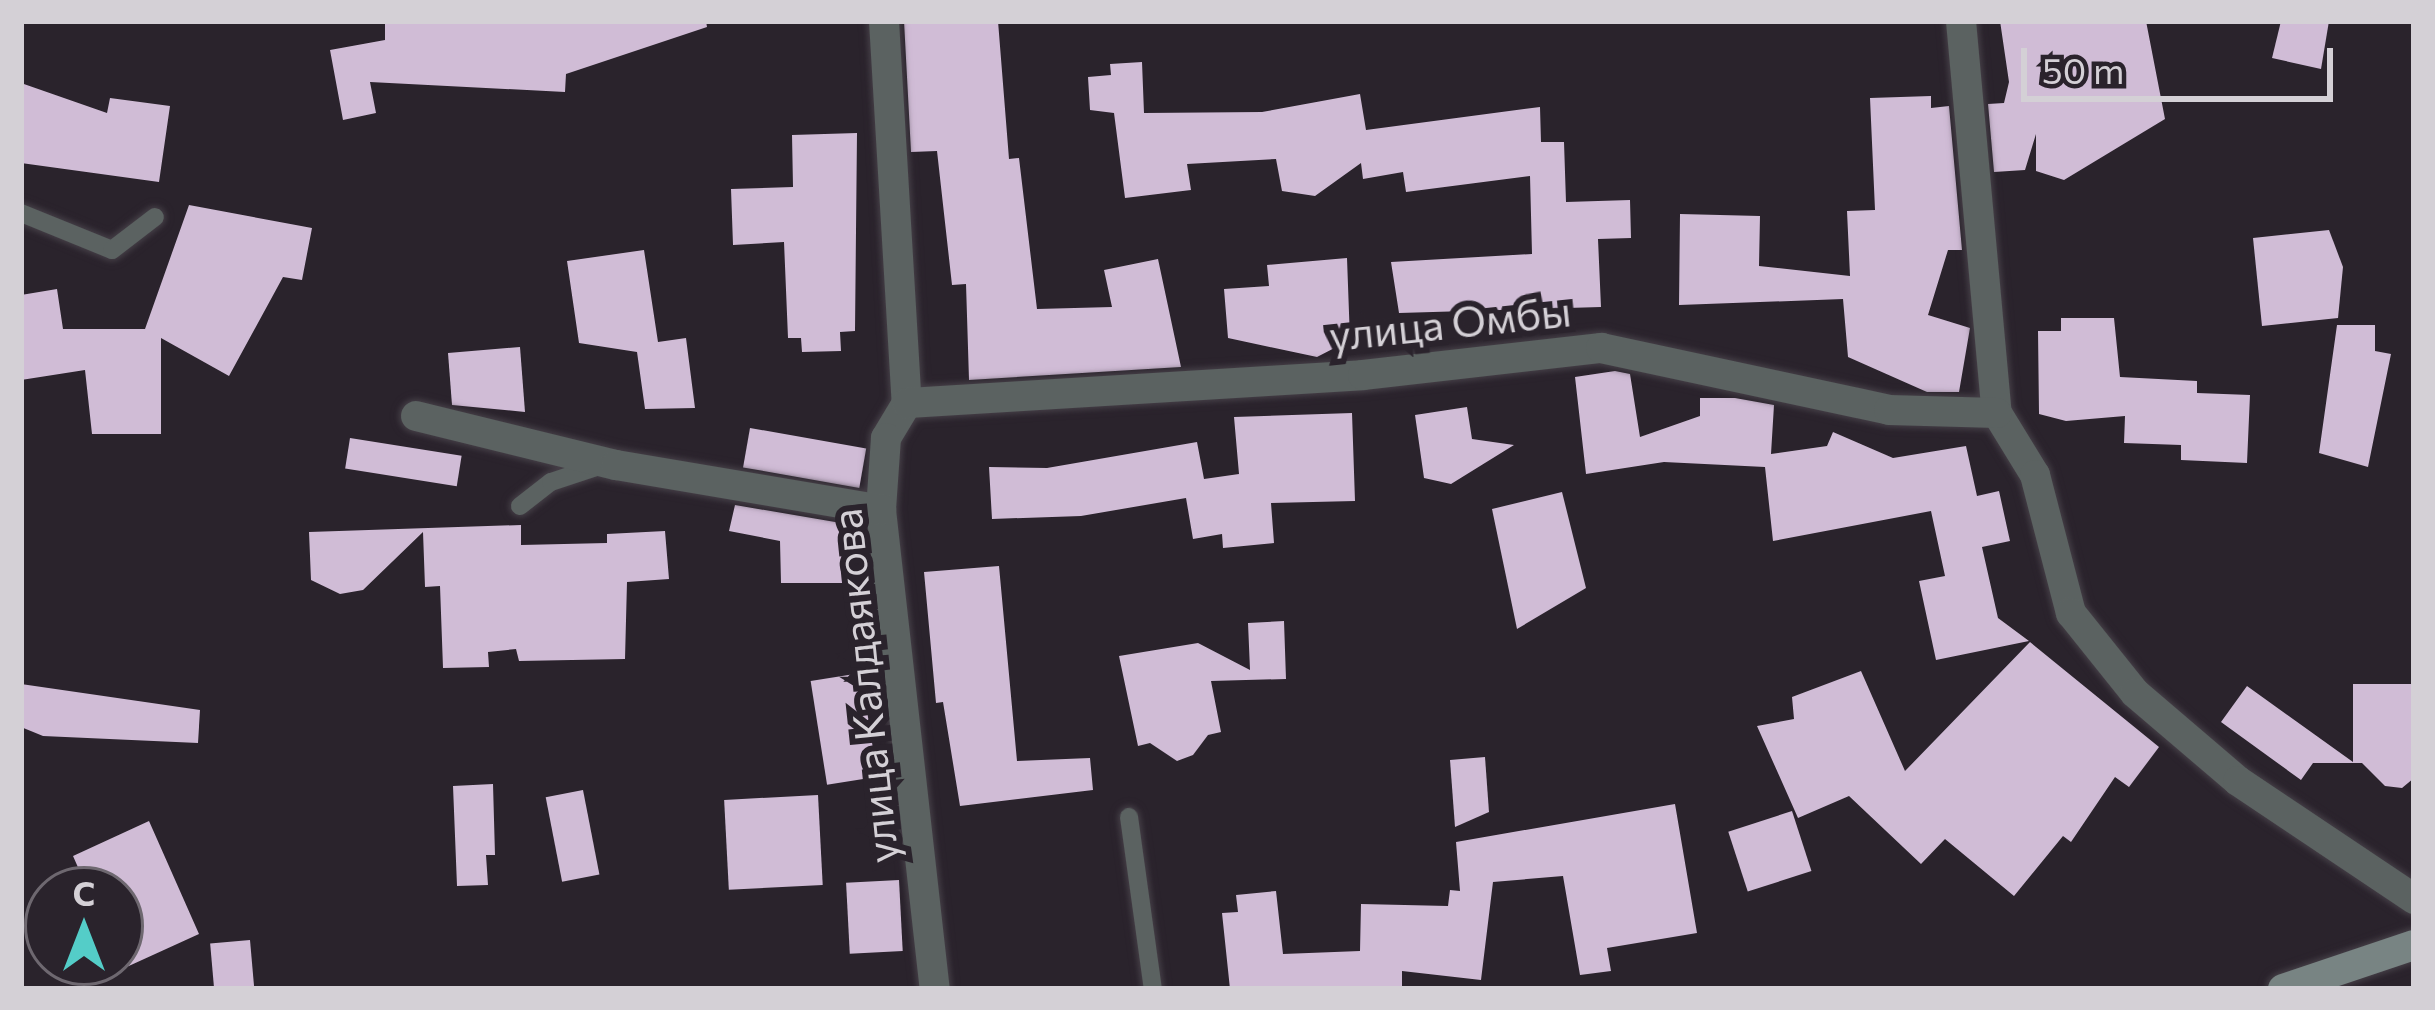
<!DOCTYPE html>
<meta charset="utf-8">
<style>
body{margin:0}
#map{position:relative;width:2435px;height:1010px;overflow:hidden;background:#2a232c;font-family:Commissioner,sans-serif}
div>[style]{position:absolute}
.building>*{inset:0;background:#d0bcd6;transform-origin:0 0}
.roads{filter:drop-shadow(0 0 3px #453f47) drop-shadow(0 0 3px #453f47)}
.lane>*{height:18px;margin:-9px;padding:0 9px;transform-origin:9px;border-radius:9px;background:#5b6261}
.street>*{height:30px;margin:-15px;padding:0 15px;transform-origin:15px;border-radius:15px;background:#5b6261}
.secondary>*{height:30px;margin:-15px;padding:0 15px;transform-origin:15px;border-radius:15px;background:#788483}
span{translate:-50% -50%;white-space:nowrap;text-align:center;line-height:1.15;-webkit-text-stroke:12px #2a232c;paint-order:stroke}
.street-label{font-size:42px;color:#d4d0d6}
.frame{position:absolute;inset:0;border:24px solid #d4d0d6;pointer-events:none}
.north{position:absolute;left:24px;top:866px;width:120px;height:120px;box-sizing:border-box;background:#2a232c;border:3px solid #6e6870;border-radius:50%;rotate:0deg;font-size:33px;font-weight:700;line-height:48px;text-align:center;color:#d4d0d6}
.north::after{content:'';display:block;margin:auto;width:42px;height:54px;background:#54cdc8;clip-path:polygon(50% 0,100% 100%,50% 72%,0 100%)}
.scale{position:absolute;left:2021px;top:48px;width:312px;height:54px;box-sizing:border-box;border:6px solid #d4d0d6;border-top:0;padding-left:15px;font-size:36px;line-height:42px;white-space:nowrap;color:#d4d0d6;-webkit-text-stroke:9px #2a232c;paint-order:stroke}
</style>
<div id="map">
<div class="building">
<div style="clip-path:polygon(385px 21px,706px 21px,707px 27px,566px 74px,565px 92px,370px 82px,376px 113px,343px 120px,330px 50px,385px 40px)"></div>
<div style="clip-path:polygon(904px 21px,998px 21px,1009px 159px,1019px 158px,1037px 309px,1112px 307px,1104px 270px,1158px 259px,1181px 367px,969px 380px,966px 284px,952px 285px,937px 151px,911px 152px)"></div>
<div style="clip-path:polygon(2000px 21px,2146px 21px,2165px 119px,2064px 180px,2036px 171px,2036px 134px,2025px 170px,1994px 172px,1988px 104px,2004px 103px,2009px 82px)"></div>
<div style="clip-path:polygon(2281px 21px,2329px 21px,2321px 69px,2272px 58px)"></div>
<div style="clip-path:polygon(1142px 62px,1144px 113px,1262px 112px,1360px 94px,1366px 130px,1540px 107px,1541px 142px,1564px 142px,1566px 202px,1630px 200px,1631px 238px,1598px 239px,1601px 307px,1399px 313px,1391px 262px,1532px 254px,1530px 176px,1406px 192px,1403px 172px,1363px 179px,1361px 163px,1315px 196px,1282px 191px,1276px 159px,1187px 164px,1191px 190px,1125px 198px,1114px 113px,1090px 110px,1088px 77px,1111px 75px,1110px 64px)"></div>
<div style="clip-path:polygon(21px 83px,107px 113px,110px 98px,170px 106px,159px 182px,21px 163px)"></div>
<div style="clip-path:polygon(1931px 96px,1931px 108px,1949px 106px,1962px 250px,1948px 250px,1928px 315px,1970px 328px,1959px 392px,1927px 392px,1848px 357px,1843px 299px,1679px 305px,1680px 214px,1760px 216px,1759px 266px,1850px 276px,1847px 211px,1875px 210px,1870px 98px)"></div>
<div style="clip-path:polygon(857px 133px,855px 331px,840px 332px,841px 351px,802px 352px,801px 338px,788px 338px,784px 242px,733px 245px,731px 189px,793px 187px,792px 135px)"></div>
<div style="clip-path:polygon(189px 205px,312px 228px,302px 280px,283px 277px,229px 376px,161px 338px,161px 434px,92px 434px,85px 370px,21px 380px,21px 295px,57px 289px,63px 329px,145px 329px)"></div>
<div style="clip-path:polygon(2329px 230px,2343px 267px,2338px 318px,2262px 326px,2253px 238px)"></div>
<div style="clip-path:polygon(644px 250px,658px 342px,686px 338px,695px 408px,645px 409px,637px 352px,579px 343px,567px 261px)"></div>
<div style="clip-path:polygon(1347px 258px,1350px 340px,1317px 357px,1228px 338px,1224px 289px,1269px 286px,1267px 265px)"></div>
<div style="clip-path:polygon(2061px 318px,2114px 318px,2120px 377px,2197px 381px,2197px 393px,2250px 395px,2247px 463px,2181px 460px,2181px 445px,2124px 443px,2125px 416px,2066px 421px,2039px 414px,2038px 331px,2061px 331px)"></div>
<div style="clip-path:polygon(2337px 325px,2375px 325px,2375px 351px,2391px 354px,2368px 467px,2319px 453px)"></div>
<div style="clip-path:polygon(520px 347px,525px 412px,452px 405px,448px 353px)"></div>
<div style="clip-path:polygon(1615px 371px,1630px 374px,1640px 437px,1700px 416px,1700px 398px,1735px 398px,1774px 405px,1771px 454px,1827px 446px,1833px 432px,1893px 458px,1966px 446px,1977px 496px,1999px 491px,2010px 541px,1982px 547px,1998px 618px,2029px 641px,1936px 660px,1919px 581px,1945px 576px,1931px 511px,1773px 541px,1765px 467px,1664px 462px,1586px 474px,1575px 377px)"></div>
<div style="clip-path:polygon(1467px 407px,1472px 439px,1514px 445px,1451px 484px,1424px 478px,1415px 415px)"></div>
<div style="clip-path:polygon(1352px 413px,1355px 501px,1271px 503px,1274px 543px,1223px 548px,1222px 534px,1193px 539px,1186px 498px,1081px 516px,992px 519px,989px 467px,1047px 468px,1197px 442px,1204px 479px,1239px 474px,1234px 417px)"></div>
<div style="left:750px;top:428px;width:118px;height:40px;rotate:10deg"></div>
<div style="left:350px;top:438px;width:113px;height:31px;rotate:9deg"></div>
<div style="clip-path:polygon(1562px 492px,1586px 588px,1517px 629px,1492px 509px)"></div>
<div style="clip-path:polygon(735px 505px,841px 523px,842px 583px,781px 583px,780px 541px,729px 531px)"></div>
<div style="clip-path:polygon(521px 525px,521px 545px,607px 543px,607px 534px,665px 531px,669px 579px,627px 582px,625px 659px,519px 661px,516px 649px,488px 652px,489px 667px,443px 668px,440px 586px,425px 587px,423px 532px,363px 590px,340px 594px,311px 580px,309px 532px)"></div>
<div style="clip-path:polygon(999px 566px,1017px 761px,1090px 758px,1093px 790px,960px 806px,943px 702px,936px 703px,924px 572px)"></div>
<div style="clip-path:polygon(1284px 621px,1286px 679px,1211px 681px,1221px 732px,1208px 735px,1193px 755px,1177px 761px,1150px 743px,1138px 746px,1119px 656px,1198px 643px,1250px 670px,1248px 623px)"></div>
<div style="clip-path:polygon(2030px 642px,2159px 747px,2129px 787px,2115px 777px,2071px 842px,2063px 836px,2014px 896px,1945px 839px,1921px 864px,1849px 796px,1798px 818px,1757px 726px,1794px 719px,1792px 697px,1861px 671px,1905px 771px)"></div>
<div style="left:861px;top:673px;width:105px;height:51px;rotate:81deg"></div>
<div style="clip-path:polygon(21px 684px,200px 710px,198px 743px,43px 736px,21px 727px)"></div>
<div style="clip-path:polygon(2353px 684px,2414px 684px,2414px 778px,2402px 788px,2385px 786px,2362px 763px,2313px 763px,2301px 780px,2221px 722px,2247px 686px,2353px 762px)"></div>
<div style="clip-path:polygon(1485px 757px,1489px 812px,1455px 827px,1450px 760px)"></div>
<div style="clip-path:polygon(493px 784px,495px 855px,486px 855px,488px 885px,457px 886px,453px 786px)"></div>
<div style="left:583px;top:790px;width:86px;height:38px;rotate:79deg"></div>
<div style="left:818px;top:795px;width:90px;height:94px;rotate:87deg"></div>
<div style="clip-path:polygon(1675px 804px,1697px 933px,1607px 948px,1611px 971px,1580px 975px,1563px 876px,1493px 882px,1481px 980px,1402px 971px,1402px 989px,1230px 989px,1222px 913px,1238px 912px,1236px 895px,1276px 891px,1283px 954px,1360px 951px,1361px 904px,1448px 906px,1450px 890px,1460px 891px,1456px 842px)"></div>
<div style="left:1792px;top:811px;width:63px;height:67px;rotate:72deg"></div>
<div style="clip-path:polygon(149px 821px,199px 934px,120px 970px,120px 890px,88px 890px,73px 856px)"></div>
<div style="left:899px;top:880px;width:71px;height:53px;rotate:87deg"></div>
<div style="left:250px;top:940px;width:49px;height:40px;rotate:85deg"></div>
</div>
<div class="roads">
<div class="lane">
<div style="left:21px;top:213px;width:98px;rotate:22.1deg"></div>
<div style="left:112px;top:250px;width:54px;rotate:-37.5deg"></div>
<div style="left:520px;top:506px;width:39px;rotate:-38deg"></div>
<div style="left:551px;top:482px;width:51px;rotate:-18.4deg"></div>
<div style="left:1129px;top:817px;width:174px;rotate:82.1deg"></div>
</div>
<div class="street">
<div style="left:884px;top:21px;width:383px;rotate:86.6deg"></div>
<div style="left:907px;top:403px;width:41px;rotate:121deg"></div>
<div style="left:886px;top:438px;width:72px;rotate:94deg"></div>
<div style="left:881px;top:510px;width:482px;rotate:83.6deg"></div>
<div style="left:1961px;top:21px;width:394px;rotate:84.8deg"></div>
<div style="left:1997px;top:413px;width:73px;rotate:58.5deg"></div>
<div style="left:2035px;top:475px;width:143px;rotate:75.4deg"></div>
<div style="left:2071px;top:613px;width:102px;rotate:51.3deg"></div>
<div style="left:2135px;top:693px;width:135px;rotate:40.5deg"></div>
<div style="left:2238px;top:781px;width:212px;rotate:33.8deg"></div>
<div style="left:907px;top:403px;width:457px;rotate:-3.5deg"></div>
<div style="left:1363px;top:375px;width:240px;rotate:-6.5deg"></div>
<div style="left:1601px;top:348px;width:295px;rotate:12.1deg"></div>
<div style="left:1889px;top:410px;width:108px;rotate:1.6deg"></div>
<div style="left:416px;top:416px;width:206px;rotate:13.8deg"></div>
<div style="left:616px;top:465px;width:269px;rotate:9.6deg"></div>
</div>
<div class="secondary">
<div style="left:2283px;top:989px;width:138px;rotate:-18.6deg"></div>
</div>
</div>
<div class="street-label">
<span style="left:1450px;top:322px;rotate:-6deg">улица Омбы</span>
<span style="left:863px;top:686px;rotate:-96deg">улица Калдаякова</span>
</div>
<div class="frame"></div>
<div class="north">С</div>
<div class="scale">50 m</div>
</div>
